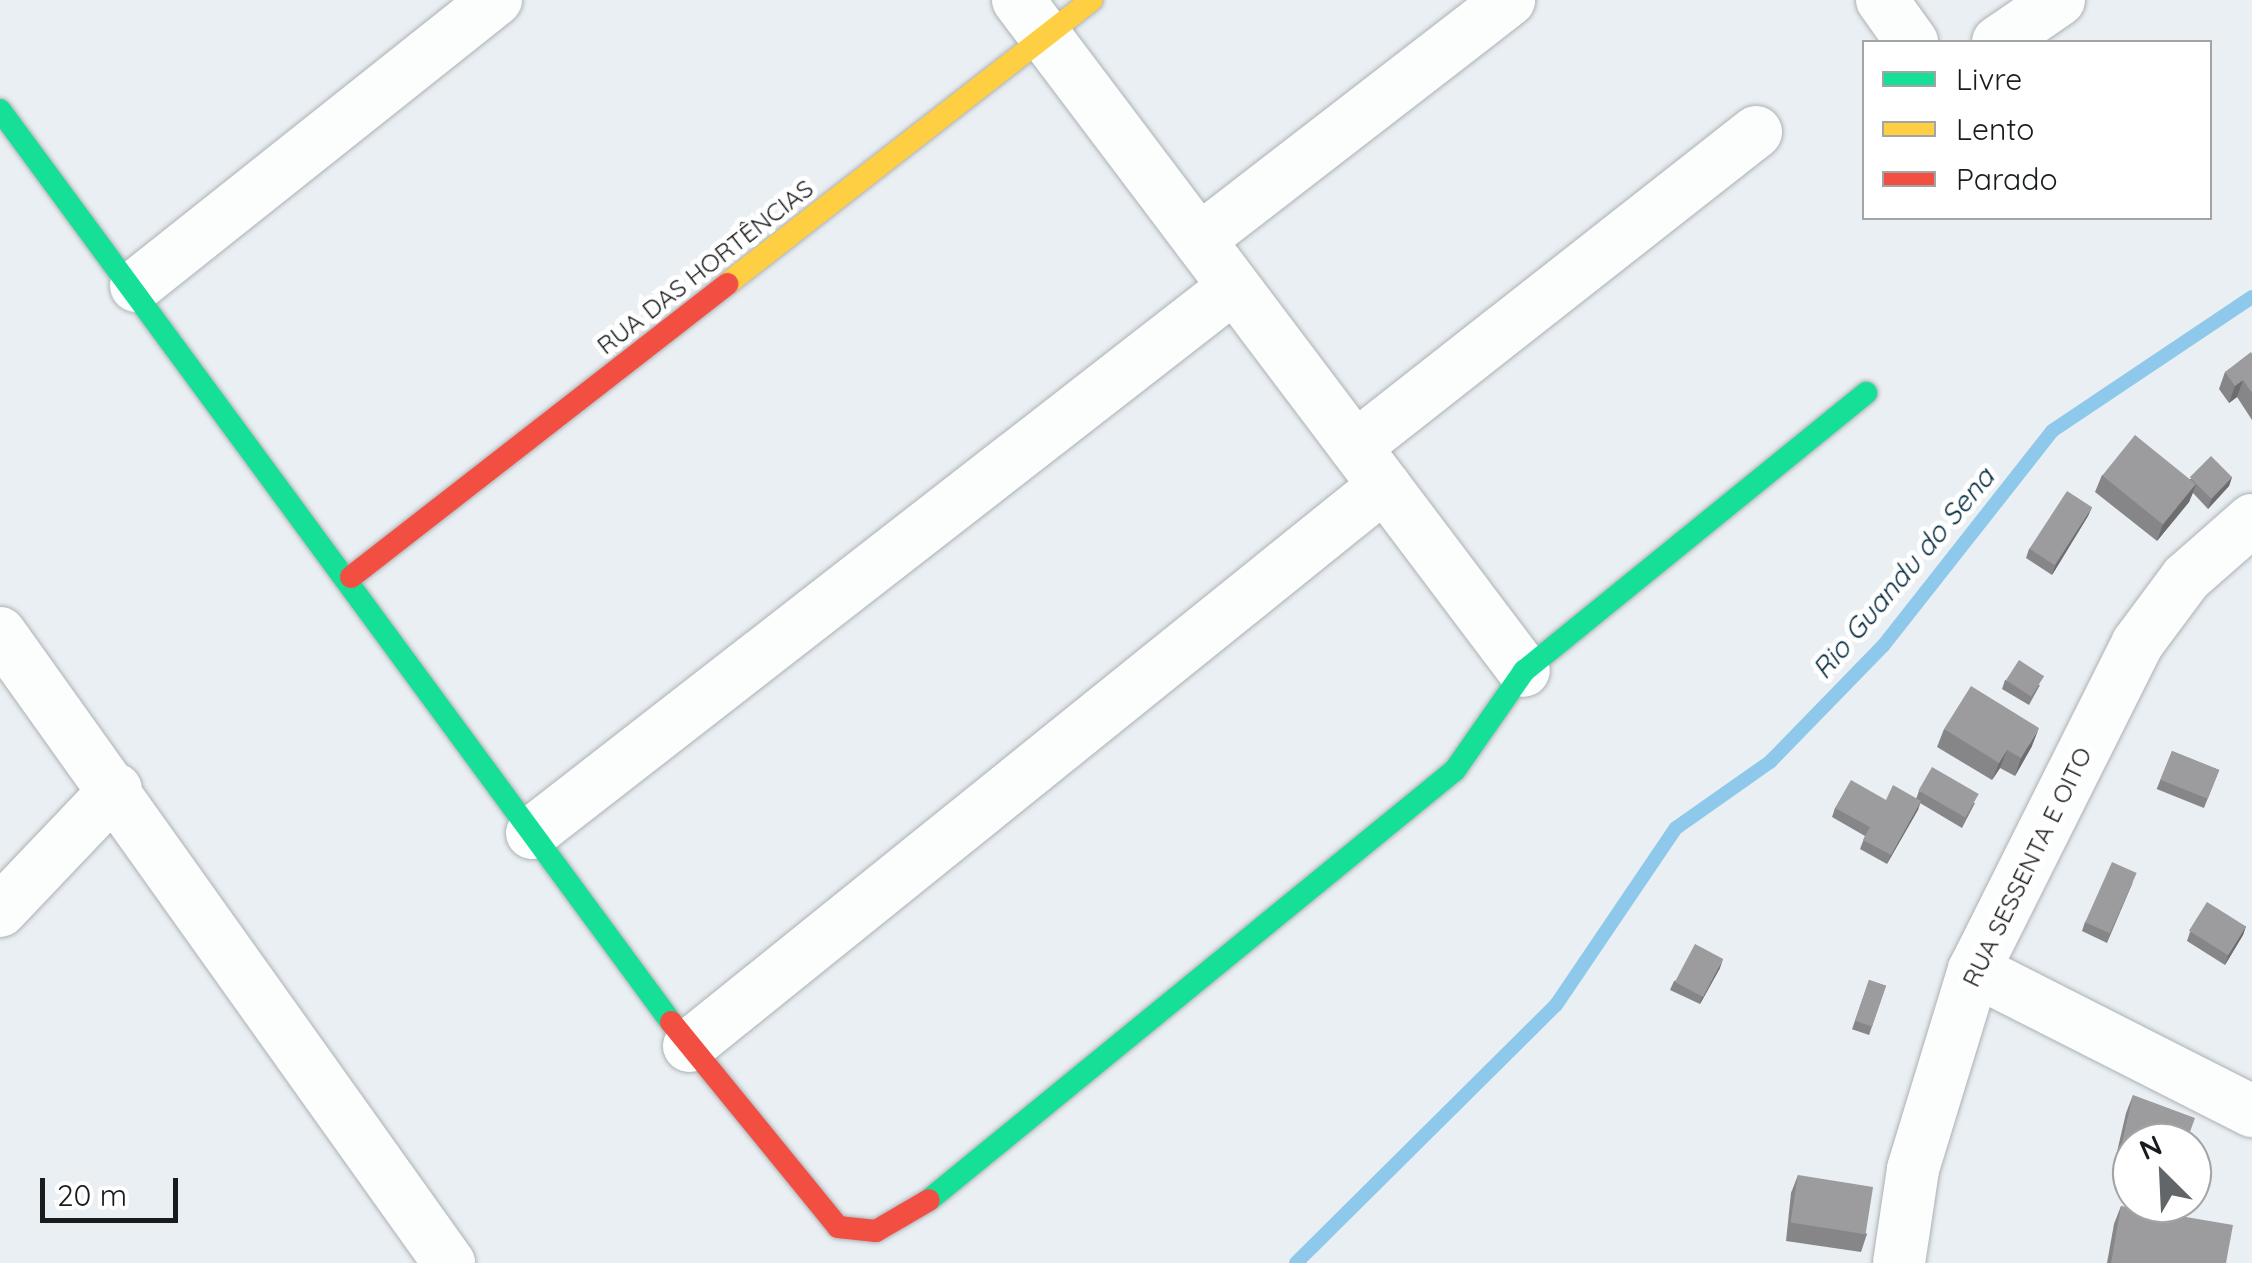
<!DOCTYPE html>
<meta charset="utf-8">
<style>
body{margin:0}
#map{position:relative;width:2252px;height:1263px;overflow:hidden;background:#eaeff3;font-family:Quicksand,sans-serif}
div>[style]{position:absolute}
.stream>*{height:14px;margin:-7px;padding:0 7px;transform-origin:7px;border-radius:7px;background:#8ec8eb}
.roads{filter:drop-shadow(0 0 2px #adb1b4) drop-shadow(0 0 2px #adb1b4)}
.street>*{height:52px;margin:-26px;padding:0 26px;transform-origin:26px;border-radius:26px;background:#fcfdfd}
.fast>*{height:22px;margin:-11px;padding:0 11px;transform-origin:11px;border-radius:11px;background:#16e098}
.slow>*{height:22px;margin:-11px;padding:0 11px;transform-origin:11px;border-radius:11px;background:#ffcf43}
.jam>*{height:22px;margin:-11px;padding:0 11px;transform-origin:11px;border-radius:11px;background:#f24e42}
.wall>*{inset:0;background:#868688;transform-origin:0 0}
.shaded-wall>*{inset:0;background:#6d6d6f}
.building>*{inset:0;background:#9c9c9e;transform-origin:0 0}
span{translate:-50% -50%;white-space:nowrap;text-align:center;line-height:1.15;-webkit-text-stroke:10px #fff;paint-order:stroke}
.street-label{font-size:25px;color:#191c1f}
.water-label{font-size:28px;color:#072d41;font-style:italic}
.legend{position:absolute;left:1862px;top:40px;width:350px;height:180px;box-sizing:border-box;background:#fff;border:2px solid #a3a4a5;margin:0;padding:12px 18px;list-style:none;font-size:30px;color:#191c1f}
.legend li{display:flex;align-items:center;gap:20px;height:50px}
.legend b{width:50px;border:2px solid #a3a4a5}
.north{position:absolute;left:2112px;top:1123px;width:100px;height:100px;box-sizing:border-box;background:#fff;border:2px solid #a3a4a5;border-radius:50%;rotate:336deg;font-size:28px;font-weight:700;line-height:40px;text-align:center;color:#191c1f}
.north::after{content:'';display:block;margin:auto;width:35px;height:45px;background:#626669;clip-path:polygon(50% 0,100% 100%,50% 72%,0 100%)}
.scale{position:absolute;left:40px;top:1178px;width:138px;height:45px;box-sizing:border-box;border:5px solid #191c1f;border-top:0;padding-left:12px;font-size:30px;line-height:35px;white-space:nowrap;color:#191c1f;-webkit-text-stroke:8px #fff;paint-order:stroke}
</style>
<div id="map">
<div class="stream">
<div style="left:1296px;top:1263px;width:366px;rotate:-44.8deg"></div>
<div style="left:1556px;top:1005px;width:214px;rotate:-55.9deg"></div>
<div style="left:1676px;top:828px;width:115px;rotate:-35.1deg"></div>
<div style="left:1770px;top:762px;width:162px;rotate:-45.8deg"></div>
<div style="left:1883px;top:646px;width:273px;rotate:-51.8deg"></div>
<div style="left:2052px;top:431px;width:241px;rotate:-33.8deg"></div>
</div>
<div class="roads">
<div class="street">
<div style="left:1018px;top:0;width:840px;rotate:52.98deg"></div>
<div style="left:1882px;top:0;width:52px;rotate:54.5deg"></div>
<div style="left:1998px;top:42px;width:74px;rotate:-34.5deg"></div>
<div style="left:1199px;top:240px;width:392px;rotate:-37.7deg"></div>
<div style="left:136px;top:286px;width:460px;rotate:-38.5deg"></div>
<div style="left:1355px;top:447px;width:510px;rotate:-38.15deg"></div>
<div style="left:0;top:633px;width:774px;rotate:54.52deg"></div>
<div style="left:532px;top:833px;width:889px;rotate:-37.87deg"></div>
<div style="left:0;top:911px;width:168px;rotate:-46.4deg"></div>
<div style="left:1974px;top:970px;width:312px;rotate:26.9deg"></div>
<div style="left:689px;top:1046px;width:893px;rotate:-38.86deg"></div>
<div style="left:1899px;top:1263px;width:95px;rotate:-81.5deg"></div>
<div style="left:1913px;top:1169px;width:208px;rotate:-73deg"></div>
<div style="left:1974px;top:970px;width:364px;rotate:-63.4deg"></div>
<div style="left:2137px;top:644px;width:82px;rotate:-53.4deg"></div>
<div style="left:2186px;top:578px;width:88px;rotate:-41.3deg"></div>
</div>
<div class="fast">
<div style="left:0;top:110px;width:1132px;rotate:53.66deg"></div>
<div style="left:929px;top:1200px;width:679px;rotate:-39.27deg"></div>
<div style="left:1455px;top:770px;width:121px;rotate:-55.1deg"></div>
<div style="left:1524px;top:671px;width:441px;rotate:-39.1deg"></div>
</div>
<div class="slow">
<div style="left:727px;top:284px;width:462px;rotate:-37.9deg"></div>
</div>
<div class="jam">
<div style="left:351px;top:577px;width:477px;rotate:-37.9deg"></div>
<div style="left:671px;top:1022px;width:264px;rotate:50.8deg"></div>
<div style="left:838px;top:1227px;width:38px;rotate:6deg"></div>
<div style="left:876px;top:1231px;width:61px;rotate:-30.3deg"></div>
</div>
</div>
<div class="wall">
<div style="clip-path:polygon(2252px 354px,2252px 420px,2237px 397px,2229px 403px,2219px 389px,2225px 372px)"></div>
<div style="clip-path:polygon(2102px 475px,2190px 479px,2232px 477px,2229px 486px,2208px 509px,2193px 493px,2189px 502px,2157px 541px,2095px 492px)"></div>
<div style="clip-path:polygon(2092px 507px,2088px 516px,2052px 575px,2026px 558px,2029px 549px)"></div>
<div style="clip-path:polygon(2005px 680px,2040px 685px,2029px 705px,2002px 689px)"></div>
<div style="clip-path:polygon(1944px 729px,2032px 746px,2015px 776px,2000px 768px,1992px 780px,1937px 747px)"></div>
<div style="left:2172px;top:751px;width:51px;height:41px;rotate:22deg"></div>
<div style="clip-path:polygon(1919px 791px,1975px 803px,1962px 828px,1920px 803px,1887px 864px,1860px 849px,1865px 836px,1832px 817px,1835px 808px,1916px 799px)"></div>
<div style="clip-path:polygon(2133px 882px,2107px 943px,2082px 931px,2085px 922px)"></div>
<div style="clip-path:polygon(2246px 926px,2243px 935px,2225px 965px,2187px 941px,2190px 932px)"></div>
<div style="clip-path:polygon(1720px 968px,1700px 1004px,1670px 990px,1674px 981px)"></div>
<div style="left:1869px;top:980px;width:18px;height:52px;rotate:19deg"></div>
<div style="clip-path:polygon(2133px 1095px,2186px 1143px,2132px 1143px,2132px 1175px,2113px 1169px,2126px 1113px)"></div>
<div style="clip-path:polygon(1798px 1175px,1867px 1234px,1861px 1252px,1786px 1241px,1791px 1193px)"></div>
<div style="clip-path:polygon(2121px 1206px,2226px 1263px,2107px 1263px,2114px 1224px)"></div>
</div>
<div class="shaded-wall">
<div style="clip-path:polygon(2243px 380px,2237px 397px,2229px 403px,2235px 386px)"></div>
<div style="clip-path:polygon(2232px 477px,2229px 486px,2208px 509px,2211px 500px)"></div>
<div style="clip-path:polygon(2196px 484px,2189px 502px,2157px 541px,2163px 524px)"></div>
<div style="clip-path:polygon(2092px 507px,2088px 516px,2052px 575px,2055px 566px)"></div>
<div style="clip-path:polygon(2039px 728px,2032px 746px,2015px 776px,2021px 758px)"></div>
<div style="clip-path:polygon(2007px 750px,2000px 768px,1992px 780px,1999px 763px)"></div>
<div style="clip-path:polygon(1921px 801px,1918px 810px,1887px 864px,1891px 855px)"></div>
<div style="clip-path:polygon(2246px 926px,2243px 935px,2225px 965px,2228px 956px)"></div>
<div style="clip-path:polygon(1723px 959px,1720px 968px,1700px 1004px,1703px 995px)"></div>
</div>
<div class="building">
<div style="clip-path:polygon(2251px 352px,2252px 354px,2252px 393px,2243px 380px,2235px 386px,2225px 372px)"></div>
<div style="left:2135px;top:435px;width:78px;height:52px;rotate:39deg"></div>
<div style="left:2211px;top:456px;width:30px;height:30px;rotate:45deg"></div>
<div style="left:2067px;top:491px;width:30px;height:69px;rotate:33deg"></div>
<div style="left:2019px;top:660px;width:30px;height:24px;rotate:33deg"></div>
<div style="clip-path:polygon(1971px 686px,2039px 728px,2021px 758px,2007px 750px,1999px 763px,1944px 729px)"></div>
<div style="left:2172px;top:751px;width:51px;height:31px;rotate:22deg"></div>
<div style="left:1932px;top:767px;width:54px;height:27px;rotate:30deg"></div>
<div style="clip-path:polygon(1851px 780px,1886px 800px,1893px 785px,1921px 801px,1891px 855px,1863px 840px,1870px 827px,1835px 808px)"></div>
<div style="left:2112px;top:862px;width:27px;height:66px;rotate:24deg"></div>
<div style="left:2207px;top:902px;width:46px;height:34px;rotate:32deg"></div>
<div style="left:1695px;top:944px;width:32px;height:43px;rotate:28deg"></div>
<div style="left:1869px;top:980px;width:18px;height:43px;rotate:19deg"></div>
<div style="clip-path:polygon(2133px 1095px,2195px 1118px,2186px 1143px,2175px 1143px,2165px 1139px,2163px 1143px,2132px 1143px,2132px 1155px,2120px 1151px)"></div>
<div style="left:1798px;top:1175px;width:76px;height:48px;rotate:9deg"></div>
<div style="clip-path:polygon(2121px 1206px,2233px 1225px,2226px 1263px,2111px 1263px)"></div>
</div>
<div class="street-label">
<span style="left:705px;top:267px;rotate:-38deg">RUA DAS HORTÊNCIAS</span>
<span style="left:2027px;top:867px;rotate:-64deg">RUA SESSENTA E OITO</span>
</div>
<div class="water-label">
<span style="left:1903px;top:573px;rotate:-50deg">Rio Guandu do Sena</span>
</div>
<ul class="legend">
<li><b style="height:12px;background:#16e098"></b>Livre</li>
<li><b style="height:12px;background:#ffcf43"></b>Lento</li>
<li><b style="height:12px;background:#f24e42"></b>Parado</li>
</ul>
<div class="north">N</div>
<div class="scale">20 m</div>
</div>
